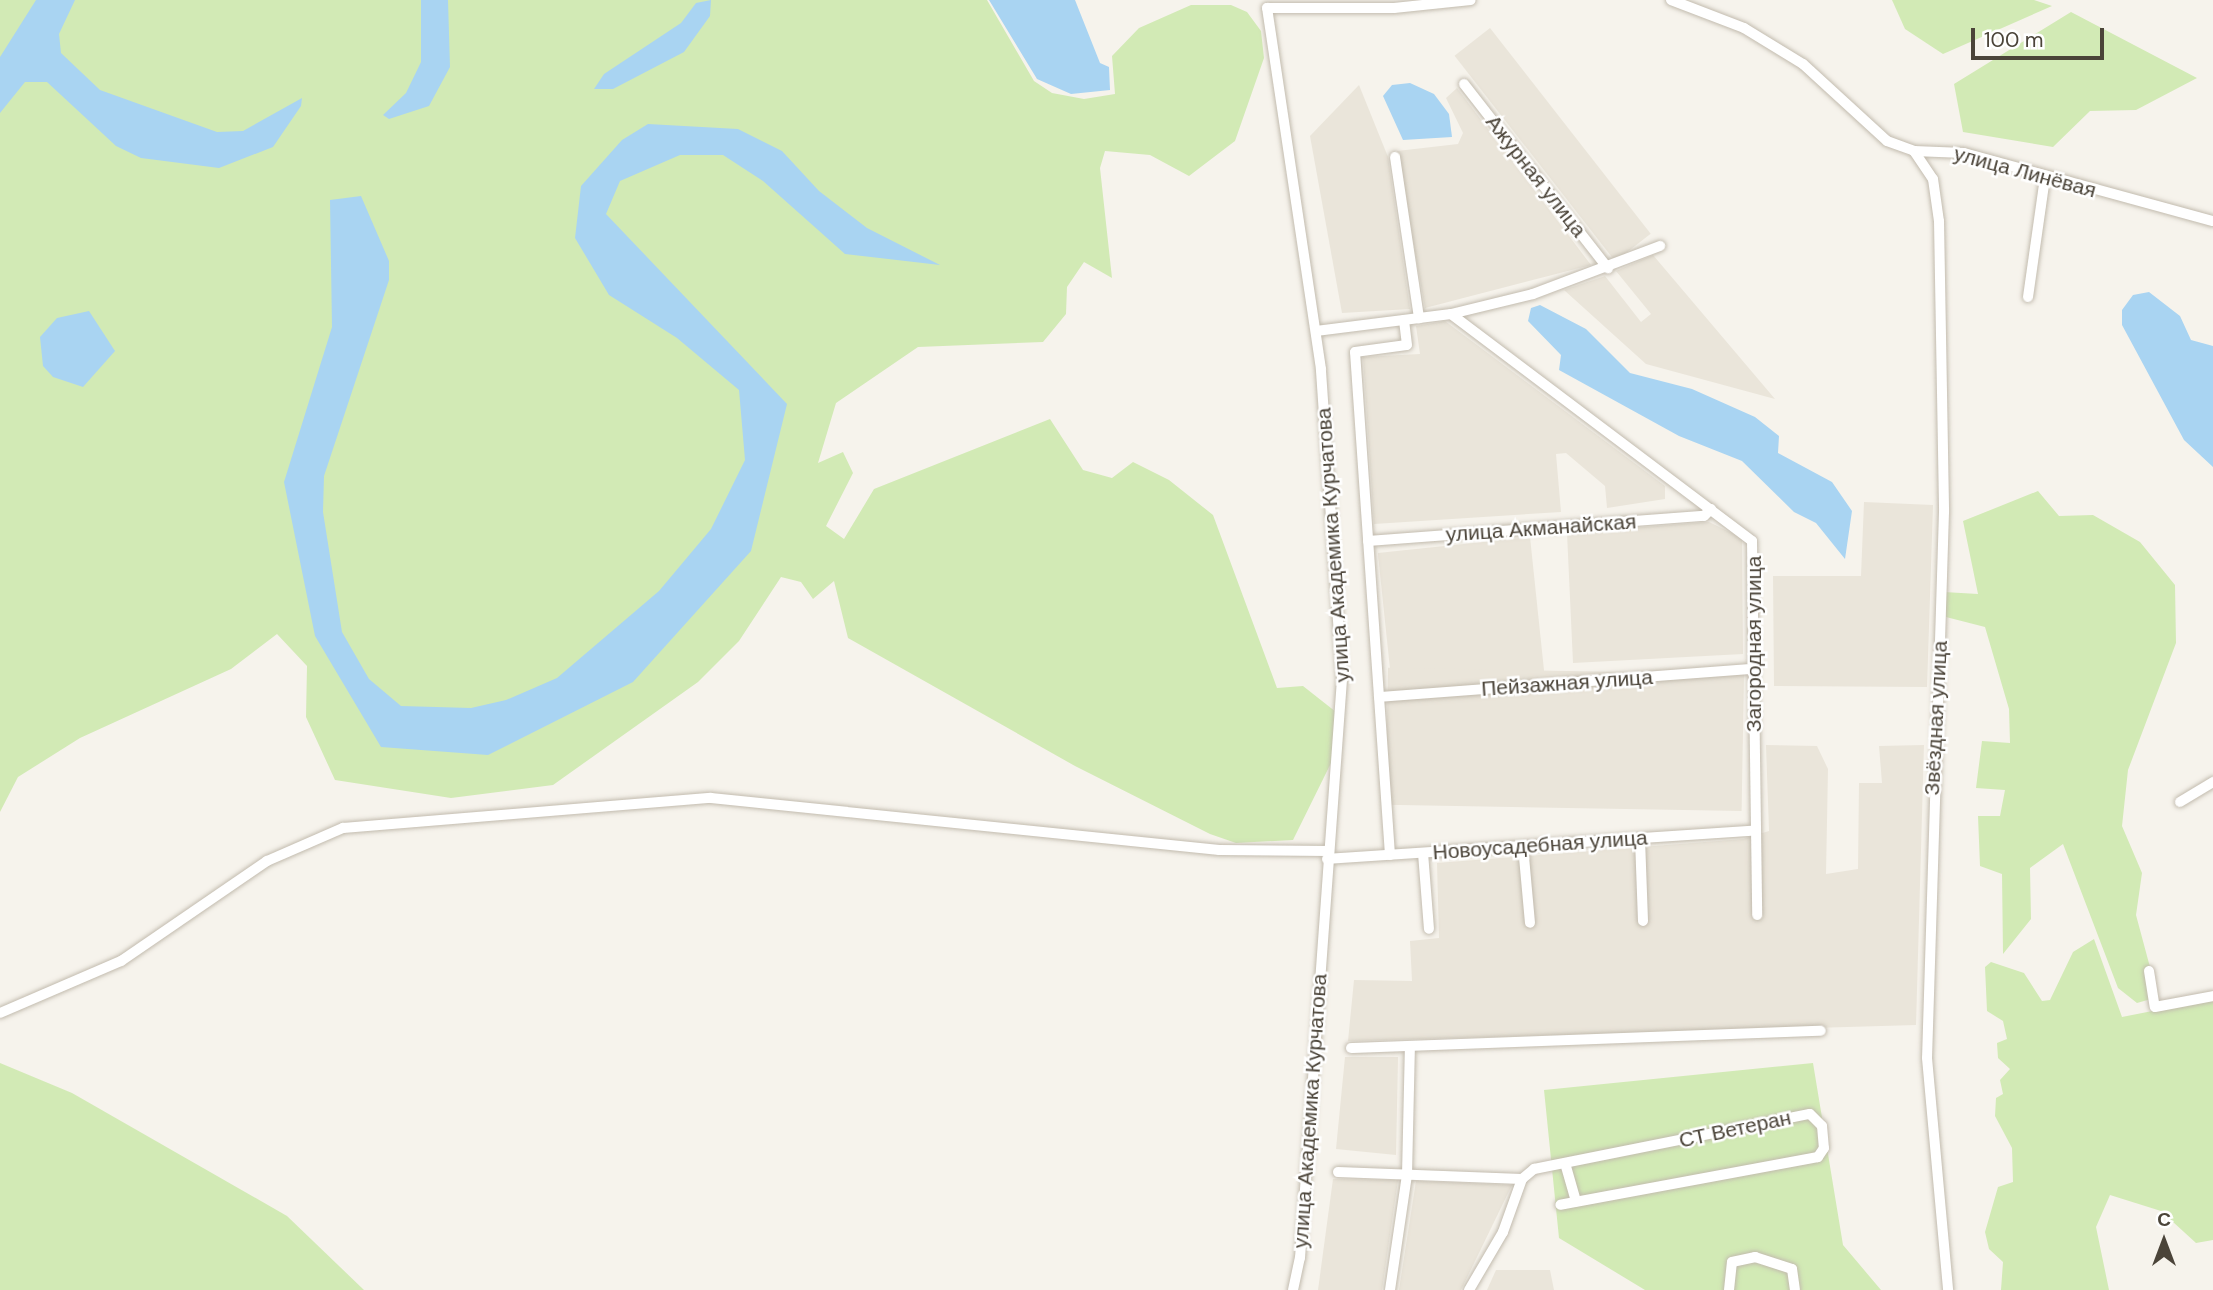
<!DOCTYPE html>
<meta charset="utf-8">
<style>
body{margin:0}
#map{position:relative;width:2213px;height:1290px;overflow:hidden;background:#f6f3ec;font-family:"DM Sans",sans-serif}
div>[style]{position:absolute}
.residential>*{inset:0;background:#eae5da;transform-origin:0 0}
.green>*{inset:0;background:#d2eab5}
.water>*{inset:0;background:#a9d4f2}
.roads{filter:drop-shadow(0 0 2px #c2bbae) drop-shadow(0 0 2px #c2bbae)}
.street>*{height:10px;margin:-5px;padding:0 5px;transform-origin:5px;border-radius:5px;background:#fff}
span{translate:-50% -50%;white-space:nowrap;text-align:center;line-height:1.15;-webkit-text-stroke:5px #fff;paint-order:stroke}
.street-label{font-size:21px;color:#4b4439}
.north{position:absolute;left:2129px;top:1206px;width:70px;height:70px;-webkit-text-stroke:5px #fff;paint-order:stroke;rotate:0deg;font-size:19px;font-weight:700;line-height:28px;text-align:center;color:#4b4439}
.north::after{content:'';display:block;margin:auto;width:24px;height:32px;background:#4b4439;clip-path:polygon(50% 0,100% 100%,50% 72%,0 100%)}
.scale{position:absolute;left:1971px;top:28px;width:133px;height:32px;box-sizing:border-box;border:4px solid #4b4439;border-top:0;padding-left:9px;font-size:21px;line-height:24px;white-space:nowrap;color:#4b4439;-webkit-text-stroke:5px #fff;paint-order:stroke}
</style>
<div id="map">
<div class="residential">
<div style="left:1490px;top:28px;width:261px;height:45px;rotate:52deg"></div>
<div style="clip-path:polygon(1359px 85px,1388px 157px,1410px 309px,1342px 313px,1310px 136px)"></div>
<div style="clip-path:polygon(1457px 88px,1591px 265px,1425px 308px,1397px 151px,1458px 144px,1463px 133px,1446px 98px)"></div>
<div style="clip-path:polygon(1653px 255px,1775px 399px,1646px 364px,1564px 290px,1605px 276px,1641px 322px,1651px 314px,1616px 271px)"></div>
<div style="clip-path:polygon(1445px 321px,1665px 486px,1665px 499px,1607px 508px,1605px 486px,1566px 453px,1556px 454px,1561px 512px,1374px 524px,1363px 357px,1420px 354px,1416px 326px)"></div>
<div style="clip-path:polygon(1864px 502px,1933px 505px,1927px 687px,1774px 686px,1773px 576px,1861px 576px)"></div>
<div style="clip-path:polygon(1709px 522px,1742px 538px,1743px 654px,1573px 663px,1567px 533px)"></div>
<div style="left:1530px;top:537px;width:135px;height:153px;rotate:84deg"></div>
<div style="left:1744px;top:674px;width:137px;height:356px;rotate:91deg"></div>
<div style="clip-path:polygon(1766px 745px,1817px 746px,1828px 769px,1826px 874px,1858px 869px,1859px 783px,1882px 783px,1879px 746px,1924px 745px,1916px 1025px,1348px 1041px,1354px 980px,1412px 981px,1410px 941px,1439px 938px,1437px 863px,1743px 839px,1769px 831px)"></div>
<div style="clip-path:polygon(1345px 1057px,1398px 1057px,1396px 1155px,1336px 1149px)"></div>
<div style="clip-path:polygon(1333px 1179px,1398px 1180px,1382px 1290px,1318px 1290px)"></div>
<div style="clip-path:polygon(1416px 1181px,1512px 1185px,1461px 1290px,1399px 1290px)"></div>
<div style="clip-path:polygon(1496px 1270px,1550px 1270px,1554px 1290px,1487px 1290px)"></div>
</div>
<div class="green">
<div style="clip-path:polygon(0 0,987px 0,1034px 81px,1052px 93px,1084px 99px,1115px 94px,1112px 56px,1139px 28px,1191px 5px,1231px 5px,1247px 12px,1261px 31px,1264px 58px,1235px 141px,1189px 176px,1150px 155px,1105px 151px,1100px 168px,1112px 278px,1084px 262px,1067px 287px,1066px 314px,1043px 342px,918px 347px,836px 403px,818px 463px,843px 452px,853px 473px,826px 526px,844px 539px,874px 489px,1050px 419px,1083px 470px,1112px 478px,1133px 462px,1169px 480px,1213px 515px,1277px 688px,1303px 686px,1336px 712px,1333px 759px,1293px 840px,1236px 843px,1210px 834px,1075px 766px,848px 638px,834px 581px,813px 599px,801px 582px,781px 577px,739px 641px,698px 682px,553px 785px,451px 798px,335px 780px,306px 717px,307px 666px,277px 634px,231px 669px,80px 738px,18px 777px,0 812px)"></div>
<div style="clip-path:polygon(1892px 0,2034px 0,2052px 6px,1943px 54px,1905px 29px)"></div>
<div style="clip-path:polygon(2071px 12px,2197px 78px,2136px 110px,2090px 111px,2053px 147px,1963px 132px,1954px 84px)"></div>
<div style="clip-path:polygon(2038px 491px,2059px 516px,2093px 515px,2140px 542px,2175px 585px,2176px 643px,2128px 770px,2122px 826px,2142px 873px,2136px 915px,2158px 997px,2137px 1003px,2118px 988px,2063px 844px,2030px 868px,2031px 919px,2003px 954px,2002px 874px,1980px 866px,1978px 816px,2000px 816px,2005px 790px,1976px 788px,1982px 741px,2010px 743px,2009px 709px,1985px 627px,1946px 617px,1944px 592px,1978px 594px,1963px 521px)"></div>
<div style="clip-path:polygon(2094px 939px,2122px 1017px,2213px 999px,2213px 1240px,2196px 1243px,2161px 1211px,2110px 1195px,2096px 1227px,2109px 1290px,2001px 1290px,2003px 1262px,1989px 1249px,1985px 1232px,1998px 1187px,2013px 1182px,2012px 1148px,1995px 1116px,1996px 1098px,2003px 1094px,2000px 1080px,2010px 1069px,1998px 1058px,1997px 1043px,2007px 1039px,2003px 1021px,1987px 1011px,1985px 967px,1991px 962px,2024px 973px,2042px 1001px,2050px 1000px,2073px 952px)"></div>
<div style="clip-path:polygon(0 1063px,72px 1093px,287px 1216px,364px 1290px,0 1290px)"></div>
<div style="clip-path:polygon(1813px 1063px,1843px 1245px,1881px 1290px,1645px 1290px,1559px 1238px,1544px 1090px)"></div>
</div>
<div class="water">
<div style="clip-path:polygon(36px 0,75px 0,59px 34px,61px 53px,100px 90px,217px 132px,243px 131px,302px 98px,301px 106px,273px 147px,219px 168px,141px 158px,116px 146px,47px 82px,25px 82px,0 113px,0 57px)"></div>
<div style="clip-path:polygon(421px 0,448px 0,450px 67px,429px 106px,389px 119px,383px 115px,406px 93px,421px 62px)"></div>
<div style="clip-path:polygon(711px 0,710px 16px,684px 52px,613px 89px,594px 89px,604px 74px,681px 23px,696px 3px)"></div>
<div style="clip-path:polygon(989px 0,1075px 0,1100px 63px,1109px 67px,1110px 90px,1071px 94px,1037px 79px)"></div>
<div style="clip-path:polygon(1410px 83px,1434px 94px,1449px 114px,1452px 137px,1403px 140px,1383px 96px,1392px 85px)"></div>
<div style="clip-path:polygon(648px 124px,738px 129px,782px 151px,819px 191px,867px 228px,940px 265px,845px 254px,763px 181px,723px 155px,680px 155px,620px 181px,606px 214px,787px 404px,751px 551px,633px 682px,488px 755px,381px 747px,315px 636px,284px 482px,332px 327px,330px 200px,361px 196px,389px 261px,389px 280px,324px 476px,323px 512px,342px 632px,369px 679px,401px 706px,471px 708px,506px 700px,557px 678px,659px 591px,711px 529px,745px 460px,739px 390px,677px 338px,609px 295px,575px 238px,581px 186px,622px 140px)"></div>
<div style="clip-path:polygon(2149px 292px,2180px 316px,2191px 340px,2213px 346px,2213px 467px,2184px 440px,2122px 325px,2122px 310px,2133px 295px)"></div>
<div style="clip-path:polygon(1540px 305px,1586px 329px,1630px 373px,1692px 389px,1755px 417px,1779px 436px,1778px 453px,1832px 482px,1852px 511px,1845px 559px,1816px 523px,1794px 512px,1742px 461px,1679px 436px,1559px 370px,1561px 355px,1528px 321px,1531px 308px)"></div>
<div style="clip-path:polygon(89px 311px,115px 351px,83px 387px,53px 377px,43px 366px,40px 337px,57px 318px)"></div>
</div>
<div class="roads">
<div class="street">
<div style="left:1671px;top:0;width:78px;rotate:21deg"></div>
<div style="left:1744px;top:28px;width:69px;rotate:31.4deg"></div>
<div style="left:1803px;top:64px;width:114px;rotate:42.5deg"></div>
<div style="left:1887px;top:141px;width:29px;rotate:20deg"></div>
<div style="left:1914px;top:151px;width:50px;rotate:2.3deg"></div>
<div style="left:1964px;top:153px;width:258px;rotate:15.3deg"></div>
<div style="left:1464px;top:84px;width:234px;rotate:52deg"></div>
<div style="left:1914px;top:151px;width:34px;rotate:56deg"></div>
<div style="left:1933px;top:179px;width:42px;rotate:81.9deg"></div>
<div style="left:1939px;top:221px;width:291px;rotate:89deg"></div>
<div style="left:1944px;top:512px;width:546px;rotate:91.78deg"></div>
<div style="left:1927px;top:1058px;width:233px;rotate:84.8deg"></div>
<div style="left:1395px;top:157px;width:163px;rotate:81.5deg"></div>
<div style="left:2028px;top:297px;width:121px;rotate:-81.9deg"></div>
<div style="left:1451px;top:314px;width:377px;rotate:37deg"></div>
<div style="left:1752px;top:541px;width:374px;rotate:89.2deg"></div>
<div style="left:1316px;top:331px;width:136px;rotate:-7.2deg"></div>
<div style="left:1451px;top:314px;width:84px;rotate:-13.7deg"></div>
<div style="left:1533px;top:294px;width:136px;rotate:-20.7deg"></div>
<div style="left:1368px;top:541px;width:337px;rotate:-4.3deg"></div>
<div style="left:1704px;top:516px;width:10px;rotate:-45deg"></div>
<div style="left:1379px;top:697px;width:377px;rotate:-4.3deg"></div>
<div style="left:2180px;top:802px;width:39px;rotate:-31deg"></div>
<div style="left:1640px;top:839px;width:82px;rotate:87.9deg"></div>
<div style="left:1523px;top:846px;width:77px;rotate:84.8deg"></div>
<div style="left:1423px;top:853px;width:76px;rotate:85.5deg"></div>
<div style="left:1390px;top:855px;width:504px;rotate:-93.98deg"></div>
<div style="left:1355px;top:352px;width:52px;rotate:-7.7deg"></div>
<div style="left:1407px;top:345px;width:25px;rotate:-97deg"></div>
<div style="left:1327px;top:859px;width:428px;rotate:-3.8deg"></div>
<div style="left:2149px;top:971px;width:36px;rotate:81deg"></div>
<div style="left:2155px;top:1007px;width:59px;rotate:-10.7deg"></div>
<div style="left:0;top:1013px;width:132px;rotate:-23.3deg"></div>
<div style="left:121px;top:961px;width:177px;rotate:-34.4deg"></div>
<div style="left:267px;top:861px;width:83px;rotate:-23.5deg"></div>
<div style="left:343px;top:828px;width:369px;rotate:-4.7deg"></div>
<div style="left:711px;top:798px;width:511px;rotate:5.84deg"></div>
<div style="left:1219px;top:850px;width:109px;rotate:0.5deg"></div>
<div style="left:1351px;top:1048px;width:470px;rotate:-2.1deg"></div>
<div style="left:1565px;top:1163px;width:40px;rotate:74deg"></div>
<div style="left:1338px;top:1172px;width:184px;rotate:2.2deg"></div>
<div style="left:1293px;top:1290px;width:33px;rotate:-78deg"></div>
<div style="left:1300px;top:1258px;width:581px;rotate:-85.85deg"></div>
<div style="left:1342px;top:679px;width:311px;rotate:-93.9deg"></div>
<div style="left:1321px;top:369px;width:365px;rotate:-98.5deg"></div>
<div style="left:1267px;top:8px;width:127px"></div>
<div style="left:1394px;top:8px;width:77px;rotate:-5.9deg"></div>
<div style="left:1390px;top:1290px;width:116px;rotate:-81.6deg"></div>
<div style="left:1407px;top:1175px;width:128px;rotate:-88.7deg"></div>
<div style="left:1469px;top:1290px;width:67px;rotate:-59.6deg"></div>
<div style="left:1503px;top:1232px;width:56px;rotate:-70.3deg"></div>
<div style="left:1522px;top:1179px;width:16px;rotate:-40deg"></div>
<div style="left:1534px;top:1169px;width:281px;rotate:-11.3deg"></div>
<div style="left:1810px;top:1114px;width:17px;rotate:45deg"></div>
<div style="left:1822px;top:1126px;width:22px;rotate:85deg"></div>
<div style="left:1824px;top:1148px;width:11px;rotate:124deg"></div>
<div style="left:1818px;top:1157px;width:262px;rotate:169.5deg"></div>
<div style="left:1729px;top:1290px;width:28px;rotate:-84deg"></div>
<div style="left:1732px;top:1262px;width:24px;rotate:-12deg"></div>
<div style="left:1755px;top:1257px;width:39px;rotate:18deg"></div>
<div style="left:1792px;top:1269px;width:21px;rotate:82deg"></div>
</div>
</div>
<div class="street-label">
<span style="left:2025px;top:172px;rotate:15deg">улица Линёвая</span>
<span style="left:1536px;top:176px;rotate:52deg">Ажурная улица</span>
<span style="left:1541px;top:528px;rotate:-4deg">улица Акманайская</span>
<span style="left:1333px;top:545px;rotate:-94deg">улица Академика Курчатова</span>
<span style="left:1754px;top:644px;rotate:-90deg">Загородная улица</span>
<span style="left:1567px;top:683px;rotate:-4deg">Пейзажная улица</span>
<span style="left:1936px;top:718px;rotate:-87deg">Звёздная улица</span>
<span style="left:1540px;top:845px;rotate:-4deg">Новоусадебная улица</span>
<span style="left:1310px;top:1111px;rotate:-86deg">улица Академика Курчатова</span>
<span style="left:1735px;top:1129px;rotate:-12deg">СТ Ветеран</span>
</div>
<div class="north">С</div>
<div class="scale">100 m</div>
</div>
